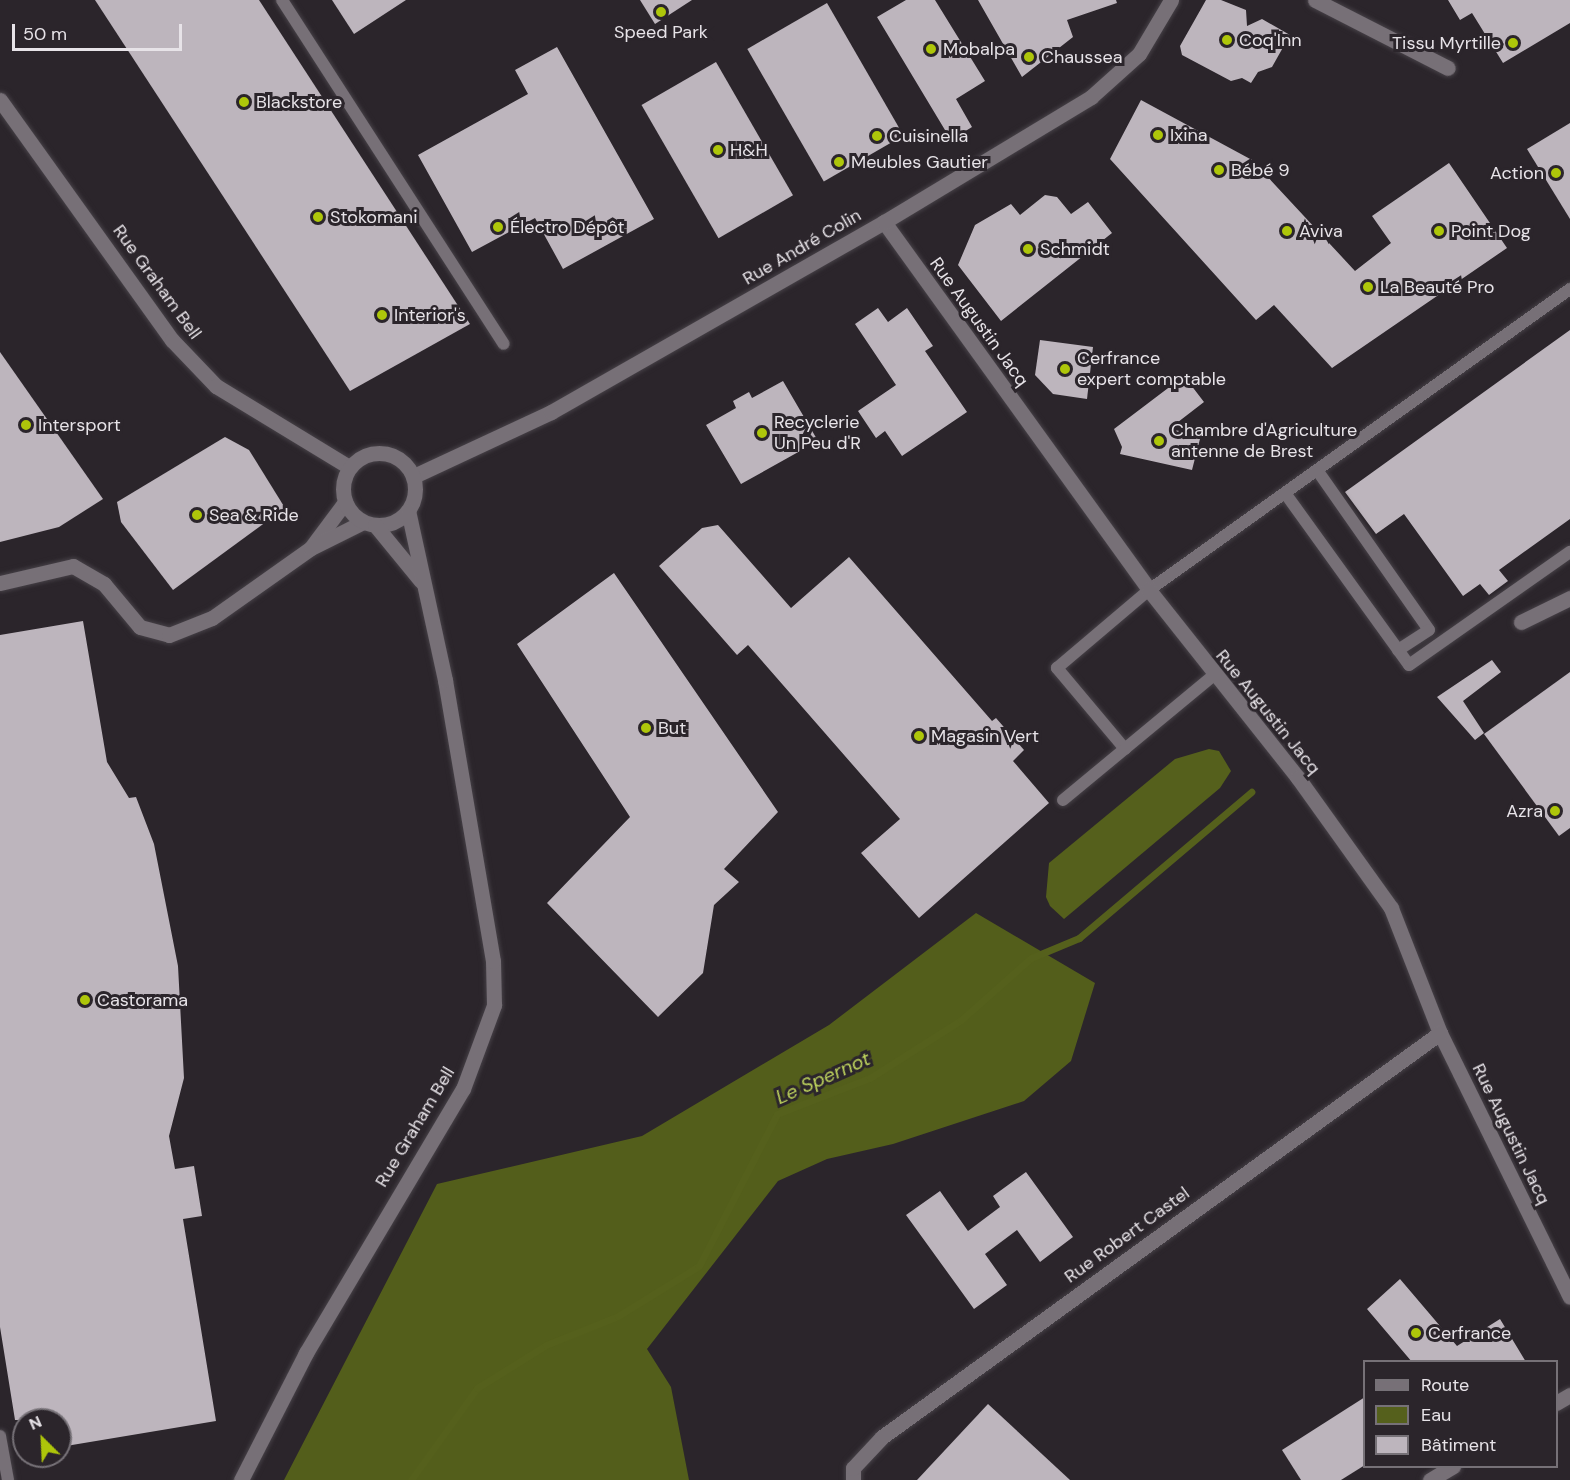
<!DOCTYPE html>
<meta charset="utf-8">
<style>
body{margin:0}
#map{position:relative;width:1570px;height:1480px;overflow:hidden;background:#2b252b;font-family:"DM Sans",sans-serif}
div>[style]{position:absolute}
.forest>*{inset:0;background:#535e1b}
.water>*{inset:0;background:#55601c}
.stream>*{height:7px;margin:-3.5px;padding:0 3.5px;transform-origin:3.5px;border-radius:3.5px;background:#55601c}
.building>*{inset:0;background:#bdb5bd;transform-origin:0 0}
.roads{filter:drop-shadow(0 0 2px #464147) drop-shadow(0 0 2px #464147)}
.service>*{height:12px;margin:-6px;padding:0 6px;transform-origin:6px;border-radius:6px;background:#777077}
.minor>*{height:15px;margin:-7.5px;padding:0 7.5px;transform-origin:7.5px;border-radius:7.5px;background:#777077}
.tertiary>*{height:15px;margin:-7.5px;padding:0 7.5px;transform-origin:7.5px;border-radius:7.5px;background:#777077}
.tertiary>.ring{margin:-7.5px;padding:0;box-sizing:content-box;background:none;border:15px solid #777077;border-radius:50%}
.dots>*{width:16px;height:16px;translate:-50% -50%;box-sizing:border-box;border:3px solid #2b252b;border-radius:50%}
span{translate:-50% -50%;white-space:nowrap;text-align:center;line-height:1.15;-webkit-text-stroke:6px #2b252b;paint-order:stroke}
.poi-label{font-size:18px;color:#e7e3e8}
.left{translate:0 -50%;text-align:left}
.right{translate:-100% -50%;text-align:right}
.street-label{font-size:18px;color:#e7e3e8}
.water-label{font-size:20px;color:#bdd25d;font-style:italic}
.legend{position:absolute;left:1363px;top:1360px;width:195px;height:108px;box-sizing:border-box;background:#2b252b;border:2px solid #767177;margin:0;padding:8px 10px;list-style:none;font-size:18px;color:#e7e3e8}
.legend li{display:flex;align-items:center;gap:12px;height:30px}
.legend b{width:30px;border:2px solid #767177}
.north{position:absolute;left:12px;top:1408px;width:60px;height:60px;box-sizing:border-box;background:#2b252b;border:2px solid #767177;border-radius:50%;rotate:336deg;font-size:16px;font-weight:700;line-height:24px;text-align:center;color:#e7e3e8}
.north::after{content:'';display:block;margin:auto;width:21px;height:27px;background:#aec60a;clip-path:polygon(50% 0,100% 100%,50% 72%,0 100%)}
.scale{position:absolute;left:12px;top:24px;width:170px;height:27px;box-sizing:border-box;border:3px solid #e7e3e8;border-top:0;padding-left:8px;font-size:18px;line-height:21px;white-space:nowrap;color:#e7e3e8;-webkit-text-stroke:4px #2b252b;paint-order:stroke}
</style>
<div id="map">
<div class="forest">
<div style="clip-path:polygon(976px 913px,1095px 983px,1071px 1061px,1024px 1101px,893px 1144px,827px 1159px,778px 1181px,647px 1349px,671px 1387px,689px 1480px,284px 1480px,437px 1184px,642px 1136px,829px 1025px)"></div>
</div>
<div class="water">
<div style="clip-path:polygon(1209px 749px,1219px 751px,1231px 771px,1220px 788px,1064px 919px,1050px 906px,1046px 897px,1049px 863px,1175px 759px)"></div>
</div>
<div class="stream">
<div style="left:411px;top:1480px;width:113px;rotate:-54.3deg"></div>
<div style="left:477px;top:1388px;width:81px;rotate:-31.9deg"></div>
<div style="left:546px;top:1345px;width:78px;rotate:-21.9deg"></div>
<div style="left:618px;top:1316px;width:95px;rotate:-31.7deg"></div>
<div style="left:699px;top:1266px;width:171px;rotate:-62.8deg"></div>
<div style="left:777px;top:1114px;width:100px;rotate:-21.2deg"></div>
<div style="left:870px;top:1078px;width:108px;rotate:-32.5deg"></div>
<div style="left:961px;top:1020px;width:94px;rotate:-41.5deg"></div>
<div style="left:1031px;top:958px;width:52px;rotate:-22.6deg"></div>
<div style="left:1079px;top:938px;width:226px;rotate:-40.3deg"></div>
</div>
<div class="building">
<div style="clip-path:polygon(95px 0,259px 0,470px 324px,350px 391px)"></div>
<div style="clip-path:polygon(332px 0,406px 0,354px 34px)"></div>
<div style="clip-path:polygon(640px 0,692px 0,655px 24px)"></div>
<div style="clip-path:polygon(906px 0,935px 0,985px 81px,956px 99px,972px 127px,951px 140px,877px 17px)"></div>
<div style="clip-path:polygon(978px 0,1116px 0,1117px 3px,1067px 20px,1073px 37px,1022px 77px)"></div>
<div style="clip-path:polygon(1206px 0,1221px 0,1246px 10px,1247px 26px,1262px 19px,1290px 35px,1272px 67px,1258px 72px,1251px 83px,1242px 78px,1231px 81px,1182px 55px,1180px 46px)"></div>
<div style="clip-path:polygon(1448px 0,1570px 0,1570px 23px,1503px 63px,1472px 13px,1460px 20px)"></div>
<div style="left:827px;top:3px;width:153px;height:92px;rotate:60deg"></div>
<div style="clip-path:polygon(557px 47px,654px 219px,563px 269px,535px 218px,472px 252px,418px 155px,528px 94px,515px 70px)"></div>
<div style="left:716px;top:62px;width:154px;height:86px;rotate:60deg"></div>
<div style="clip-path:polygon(1141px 100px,1252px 160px,1355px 271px,1391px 243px,1372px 216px,1449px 163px,1507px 248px,1332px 368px,1274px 305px,1256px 320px,1110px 159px)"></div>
<div style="clip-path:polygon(1570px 123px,1570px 219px,1527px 149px)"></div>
<div style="clip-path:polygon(1045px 195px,1057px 197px,1071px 214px,1088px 202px,1112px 233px,1001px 321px,958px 265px,975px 225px,1011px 204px,1020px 215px)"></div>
<div style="clip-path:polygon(878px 308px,888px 322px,907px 308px,933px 346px,925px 351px,967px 412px,902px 456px,885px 431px,876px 438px,858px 411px,896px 385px,855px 324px)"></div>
<div style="clip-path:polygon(1570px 330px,1570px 519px,1499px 570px,1508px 581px,1489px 595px,1480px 584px,1463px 596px,1404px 514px,1376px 534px,1345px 492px)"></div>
<div style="clip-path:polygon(1040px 340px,1093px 347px,1087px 399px,1053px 394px,1035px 375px)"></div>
<div style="clip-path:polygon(0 352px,103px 499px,59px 527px,0 542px)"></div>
<div style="clip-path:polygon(1184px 376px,1204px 402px,1169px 429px,1201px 435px,1192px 470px,1120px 454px,1122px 447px,1114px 429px)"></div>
<div style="clip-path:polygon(783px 381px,818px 441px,741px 484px,706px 425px,736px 408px,733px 401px,749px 392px,752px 398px)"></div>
<div style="clip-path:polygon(225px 437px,249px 450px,285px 508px,173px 590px,121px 522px,117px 502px)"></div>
<div style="clip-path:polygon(718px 525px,791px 608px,849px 557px,992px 721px,996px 718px,1024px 750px,1013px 761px,1049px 803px,919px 918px,861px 853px,900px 819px,748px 645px,737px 655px,659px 566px,702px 528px)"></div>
<div style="clip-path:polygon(614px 573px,778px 812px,724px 869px,739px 882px,714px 905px,703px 973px,658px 1017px,547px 903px,630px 817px,517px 644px)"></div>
<div style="clip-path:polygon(83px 621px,107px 762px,129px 798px,136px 797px,154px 844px,178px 966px,184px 1078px,169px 1136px,175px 1169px,194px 1166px,202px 1216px,183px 1219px,216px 1421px,60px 1447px,60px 1420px,15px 1420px,0 1327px,0 635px)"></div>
<div style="clip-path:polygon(1492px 660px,1501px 672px,1463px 701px,1484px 733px,1475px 740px,1437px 697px)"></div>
<div style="clip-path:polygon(1570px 672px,1570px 828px,1559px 836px,1484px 734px)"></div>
<div style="clip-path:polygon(1026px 1172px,1073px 1237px,1040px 1262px,1017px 1230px,985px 1254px,1007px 1285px,974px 1309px,906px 1215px,940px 1191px,968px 1231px,1000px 1207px,993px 1196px)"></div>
<div style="clip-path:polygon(1400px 1279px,1457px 1346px,1500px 1319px,1526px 1362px,1412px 1362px,1367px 1309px)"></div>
<div style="clip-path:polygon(1365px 1397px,1365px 1465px,1341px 1480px,1301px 1480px,1282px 1450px)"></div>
<div style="clip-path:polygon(988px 1404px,1070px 1480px,917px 1480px)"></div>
</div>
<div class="roads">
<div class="service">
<div style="left:282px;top:0;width:409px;rotate:57.2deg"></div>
<div style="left:1317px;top:470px;width:195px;rotate:55deg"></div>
<div style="left:1429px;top:630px;width:37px;rotate:147deg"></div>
<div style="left:1285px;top:493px;width:212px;rotate:54.2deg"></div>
<div style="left:1409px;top:665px;width:197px;rotate:-35.1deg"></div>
<div style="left:1125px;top:749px;width:106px;rotate:-130deg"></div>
<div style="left:1057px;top:668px;width:121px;rotate:-40.3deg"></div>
<div style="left:1149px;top:590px;width:518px;rotate:-35.56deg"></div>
<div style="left:1063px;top:800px;width:195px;rotate:-39.6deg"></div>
<div style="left:0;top:1436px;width:45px;rotate:79.7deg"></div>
</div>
<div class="minor">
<div style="left:1315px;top:0;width:149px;rotate:27.1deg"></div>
<div style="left:884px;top:222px;width:453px;rotate:54.2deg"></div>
<div style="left:1149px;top:590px;width:240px;rotate:51.6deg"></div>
<div style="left:1298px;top:778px;width:160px;rotate:54.4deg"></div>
<div style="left:1391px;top:908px;width:134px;rotate:68.6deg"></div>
<div style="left:1440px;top:1033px;width:294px;rotate:63.8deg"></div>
<div style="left:414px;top:476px;width:151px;rotate:-25deg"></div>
<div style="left:551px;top:412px;width:383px;rotate:-29.7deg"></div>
<div style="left:884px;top:222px;width:242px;rotate:-31.1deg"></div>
<div style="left:1091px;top:97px;width:64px;rotate:-41.9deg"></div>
<div style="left:1139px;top:54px;width:63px;rotate:-59.3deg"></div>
<div style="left:313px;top:545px;width:54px;rotate:-53.3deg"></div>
<div style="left:0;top:583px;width:75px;rotate:-13.1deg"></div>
<div style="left:73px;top:566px;width:36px;rotate:30deg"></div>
<div style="left:104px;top:584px;width:56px;rotate:50.1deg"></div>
<div style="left:140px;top:627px;width:30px;rotate:15deg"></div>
<div style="left:169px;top:635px;width:46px;rotate:-21.6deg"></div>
<div style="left:212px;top:618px;width:121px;rotate:-35.3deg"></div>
<div style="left:311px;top:548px;width:58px;rotate:-26.6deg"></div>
<div style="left:1521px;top:622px;width:55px;rotate:-26.1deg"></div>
<div style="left:1556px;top:1403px;width:16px;rotate:-30deg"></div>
<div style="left:853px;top:1480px;width:12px;rotate:-90deg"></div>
<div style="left:853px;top:1468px;width:42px;rotate:-46.9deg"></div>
<div style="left:882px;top:1437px;width:689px;rotate:-35.91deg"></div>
<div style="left:1430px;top:1480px;width:27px;rotate:-31deg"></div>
</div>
<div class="tertiary">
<div style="left:0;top:100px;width:295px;rotate:54.4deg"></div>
<div style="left:172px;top:340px;width:64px;rotate:46.3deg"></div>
<div style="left:216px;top:386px;width:156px;rotate:31.3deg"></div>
<div class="ring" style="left:343px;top:453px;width:57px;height:57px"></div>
<div style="left:375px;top:525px;width:72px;rotate:50.6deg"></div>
<div style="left:241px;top:1480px;width:143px;rotate:-62.9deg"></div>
<div style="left:306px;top:1353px;width:307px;rotate:-59.3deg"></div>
<div style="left:463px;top:1089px;width:90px;rotate:-69.7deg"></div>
<div style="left:494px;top:1005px;width:44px;rotate:-91.3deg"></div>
<div style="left:493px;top:961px;width:285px;rotate:-99.7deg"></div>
<div style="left:445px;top:680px;width:173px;rotate:-102.3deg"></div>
</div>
</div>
<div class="dots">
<div style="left:661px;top:12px;background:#aec60a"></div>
<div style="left:1227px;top:40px;background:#aec60a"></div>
<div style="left:1513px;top:43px;background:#aec60a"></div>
<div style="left:931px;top:49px;background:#aec60a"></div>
<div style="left:1029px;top:57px;background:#aec60a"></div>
<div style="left:244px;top:102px;background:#aec60a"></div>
<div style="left:1158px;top:135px;background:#aec60a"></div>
<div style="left:877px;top:136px;background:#aec60a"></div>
<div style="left:718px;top:150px;background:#aec60a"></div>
<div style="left:839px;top:162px;background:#aec60a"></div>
<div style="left:1219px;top:170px;background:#aec60a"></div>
<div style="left:1556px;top:173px;background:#aec60a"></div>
<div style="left:318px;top:217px;background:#aec60a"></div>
<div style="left:498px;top:227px;background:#aec60a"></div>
<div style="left:1287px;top:231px;background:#aec60a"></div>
<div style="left:1439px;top:231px;background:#aec60a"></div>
<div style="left:1028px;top:249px;background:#aec60a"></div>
<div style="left:1368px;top:287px;background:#aec60a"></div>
<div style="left:382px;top:315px;background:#aec60a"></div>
<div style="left:1065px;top:369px;background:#aec60a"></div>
<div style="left:26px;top:425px;background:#aec60a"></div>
<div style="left:762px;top:433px;background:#aec60a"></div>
<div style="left:1159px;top:441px;background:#aec60a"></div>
<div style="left:197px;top:515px;background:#aec60a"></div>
<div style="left:646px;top:728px;background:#aec60a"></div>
<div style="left:919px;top:736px;background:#aec60a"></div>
<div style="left:1555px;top:811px;background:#aec60a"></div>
<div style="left:85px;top:1000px;background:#aec60a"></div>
<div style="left:1416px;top:1333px;background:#aec60a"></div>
</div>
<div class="poi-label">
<span style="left:661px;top:32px">Speed Park</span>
<span class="left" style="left:1239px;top:40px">Coq'Inn</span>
<span class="right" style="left:1501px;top:43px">Tissu Myrtille</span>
<span class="left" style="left:943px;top:49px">Mobalpa</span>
<span class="left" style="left:1041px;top:57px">Chaussea</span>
<span class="left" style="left:256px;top:102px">Blackstore</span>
<span class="left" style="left:1170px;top:135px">Ixina</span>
<span class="left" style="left:889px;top:136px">Cuisinella</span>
<span class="left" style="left:730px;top:150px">H&amp;H</span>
<span class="left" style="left:851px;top:162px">Meubles Gautier</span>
<span class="left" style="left:1231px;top:170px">Bébé 9</span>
<span class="right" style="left:1544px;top:173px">Action</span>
<span class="left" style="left:330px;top:217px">Stokomani</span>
<span class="left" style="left:510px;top:227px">Électro Dépôt</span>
<span class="left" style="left:1299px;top:231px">Aviva</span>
<span class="left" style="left:1451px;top:231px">Point Dog</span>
<span class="left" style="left:1040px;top:249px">Schmidt</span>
<span class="left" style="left:1380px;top:287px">La Beauté Pro</span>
<span class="left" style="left:394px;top:315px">Interior's</span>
<span class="left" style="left:1077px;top:369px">Cerfrance<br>expert comptable</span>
<span class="left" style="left:774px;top:433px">Recyclerie<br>Un Peu d'R</span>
<span class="left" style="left:38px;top:425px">Intersport</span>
<span class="left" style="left:1171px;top:441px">Chambre d'Agriculture<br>antenne de Brest</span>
<span class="left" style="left:209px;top:515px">Sea &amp; Ride</span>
<span class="left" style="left:658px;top:728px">But</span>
<span class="left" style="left:931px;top:736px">Magasin Vert</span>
<span class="right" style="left:1543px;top:811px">Azra</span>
<span class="left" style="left:97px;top:1000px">Castorama</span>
<span class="left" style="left:1428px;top:1333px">Cerfrance</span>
</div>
<div class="street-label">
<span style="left:802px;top:247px;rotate:-30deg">Rue André Colin</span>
<span style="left:157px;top:282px;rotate:54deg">Rue Graham Bell</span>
<span style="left:979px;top:322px;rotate:54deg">Rue Augustin Jacq</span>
<span style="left:1268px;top:712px;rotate:51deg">Rue Augustin Jacq</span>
<span style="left:415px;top:1127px;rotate:-59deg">Rue Graham Bell</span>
<span style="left:1511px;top:1134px;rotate:64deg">Rue Augustin Jacq</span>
<span style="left:1127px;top:1235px;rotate:-36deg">Rue Robert Castel</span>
</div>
<div class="water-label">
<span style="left:823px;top:1078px;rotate:-24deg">Le Spernot</span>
</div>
<ul class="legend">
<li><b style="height:8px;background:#777077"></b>Route</li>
<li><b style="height:16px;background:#55601c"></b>Eau</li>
<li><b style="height:16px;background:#bdb5bd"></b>Bâtiment</li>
</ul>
<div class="north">N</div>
<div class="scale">50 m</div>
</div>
